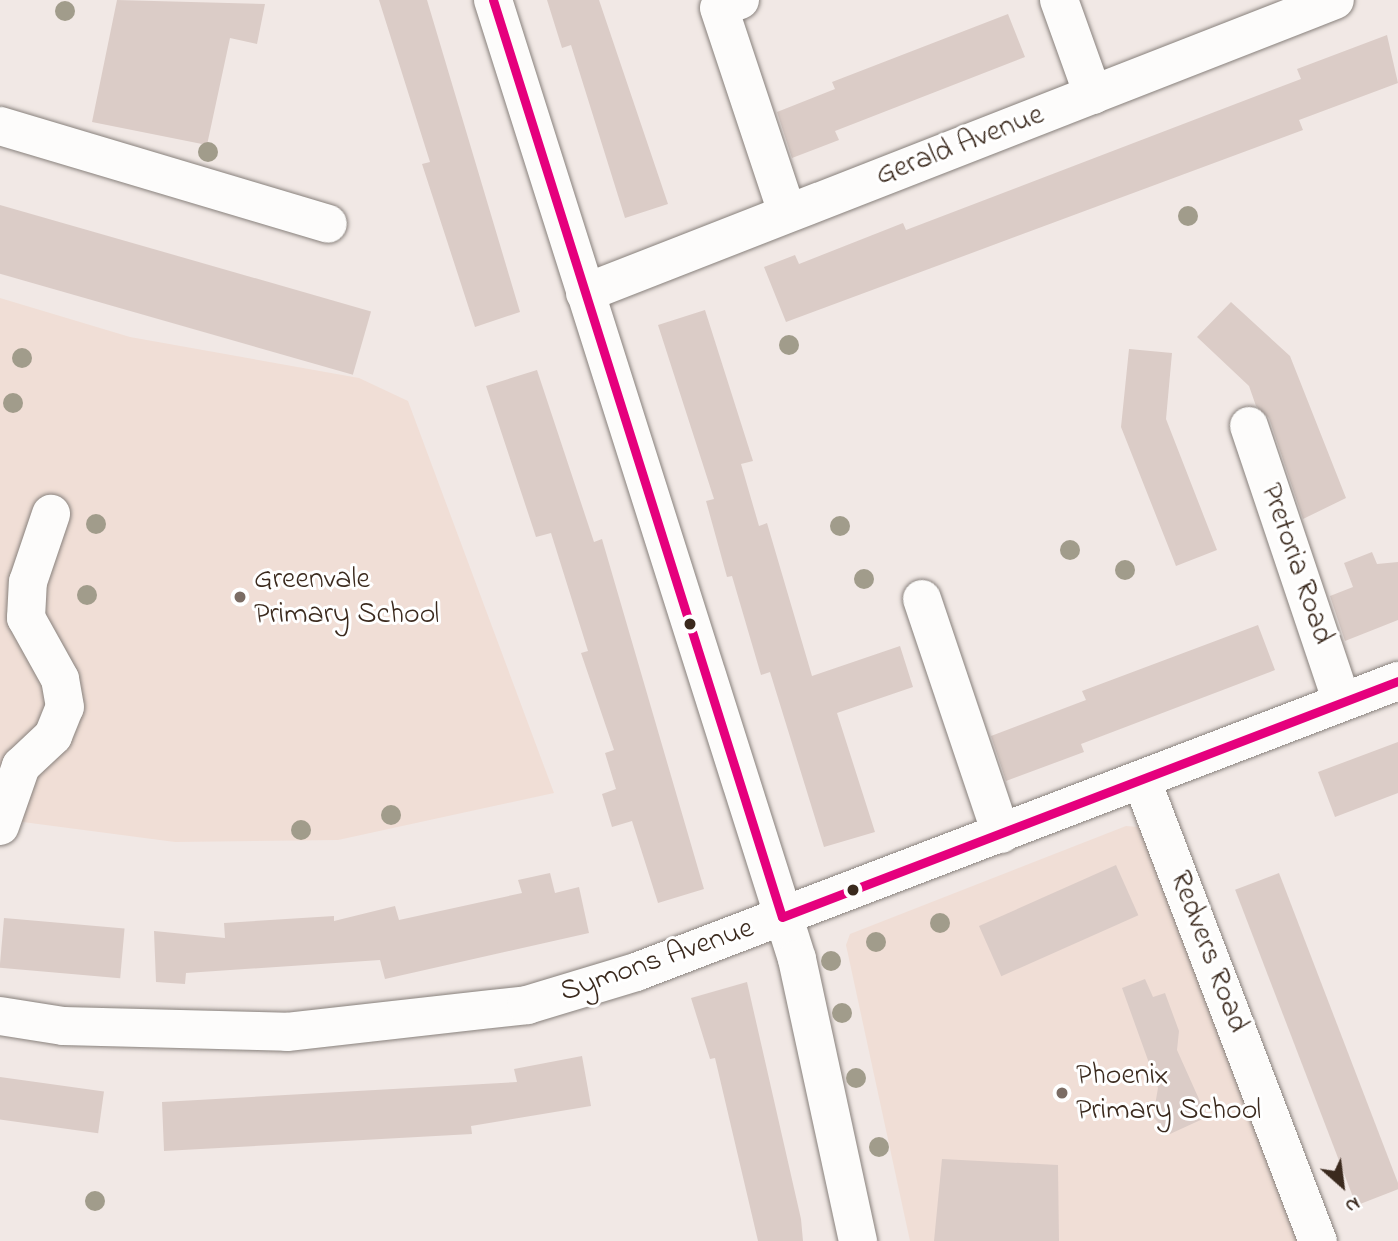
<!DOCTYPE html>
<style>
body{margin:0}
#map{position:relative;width:1398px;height:1241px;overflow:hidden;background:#f1e8e5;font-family:"Indie Flower",sans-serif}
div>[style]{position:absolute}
.built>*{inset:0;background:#f0ded6}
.building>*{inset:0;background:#dbccc7;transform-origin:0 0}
.roads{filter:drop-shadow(0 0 2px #88817c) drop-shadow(0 0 2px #88817c)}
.minor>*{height:38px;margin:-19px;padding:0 19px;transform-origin:19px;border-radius:19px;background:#fdfcfb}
.bus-1>*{height:9px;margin:-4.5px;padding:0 4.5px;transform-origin:4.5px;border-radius:4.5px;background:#e5007d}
.trees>*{width:20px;height:20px;margin:-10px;border-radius:50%;background:#a19c8b}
.dots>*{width:19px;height:19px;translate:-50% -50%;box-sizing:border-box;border:4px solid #fff;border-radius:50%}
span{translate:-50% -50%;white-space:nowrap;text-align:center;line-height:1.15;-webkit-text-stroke:6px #fff;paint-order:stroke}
.street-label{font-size:30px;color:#3b2a1e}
.poi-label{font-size:30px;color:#3b2a1e}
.left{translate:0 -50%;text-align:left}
.north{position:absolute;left:1307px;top:1150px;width:70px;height:70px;-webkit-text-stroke:5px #fff;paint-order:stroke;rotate:152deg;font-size:19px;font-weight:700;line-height:28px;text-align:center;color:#3b2a1e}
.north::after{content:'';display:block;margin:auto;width:24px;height:32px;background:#3b2a1e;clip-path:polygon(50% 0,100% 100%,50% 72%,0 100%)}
</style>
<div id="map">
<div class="built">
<div style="clip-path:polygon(0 298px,130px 337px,359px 378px,408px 401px,554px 793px,338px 840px,175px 842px,0 819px)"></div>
<div style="clip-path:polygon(1126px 826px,1138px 827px,1146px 835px,1302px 1241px,910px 1241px,846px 945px,850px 934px)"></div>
</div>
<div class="building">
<div style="clip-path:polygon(117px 0,265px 4px,257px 44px,230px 38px,207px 145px,92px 122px)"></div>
<div style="clip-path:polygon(379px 0,427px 0,520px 312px,475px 327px,422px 164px,430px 162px)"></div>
<div style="clip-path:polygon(547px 0,599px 0,668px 204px,625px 218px,571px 45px,562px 48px)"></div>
<div style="clip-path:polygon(1008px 14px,1025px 57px,835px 131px,839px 140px,792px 158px,777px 112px,835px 89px,832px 82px)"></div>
<div style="clip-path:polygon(1387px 35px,1398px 83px,1299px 120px,1303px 130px,786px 322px,764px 267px,795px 255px,799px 264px,903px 223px,906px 230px,1301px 79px,1297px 69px)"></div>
<div style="left:0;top:205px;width:386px;height:66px;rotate:16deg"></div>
<div style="clip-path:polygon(1231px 302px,1290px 356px,1346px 498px,1303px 519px,1269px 418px,1256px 406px,1249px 386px,1197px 337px)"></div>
<div style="clip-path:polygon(705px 310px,753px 461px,741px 464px,759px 526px,767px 523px,812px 676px,900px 646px,913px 687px,837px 713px,875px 832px,824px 847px,770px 672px,761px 675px,732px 576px,727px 577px,706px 501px,714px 499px,658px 325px)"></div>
<div style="clip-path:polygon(1129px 349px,1172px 353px,1166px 419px,1217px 550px,1176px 566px,1121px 427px)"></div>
<div style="clip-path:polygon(537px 370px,594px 542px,602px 539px,704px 889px,658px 903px,632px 821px,612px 827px,602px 794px,616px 789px,605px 753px,614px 750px,581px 653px,588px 651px,551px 533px,536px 537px,486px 386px)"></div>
<div style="clip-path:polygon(1372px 552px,1377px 564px,1398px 562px,1398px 620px,1345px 641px,1330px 596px,1353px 587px,1344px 563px)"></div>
<div style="clip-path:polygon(1258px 625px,1275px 670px,1081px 744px,1084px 752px,1006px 781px,991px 736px,1086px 700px,1082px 691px)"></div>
<div style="clip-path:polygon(1398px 742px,1398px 793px,1335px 817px,1318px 772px)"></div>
<div style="left:1116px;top:865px;width:55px;height:150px;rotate:66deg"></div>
<div style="clip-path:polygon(550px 873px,555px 893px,579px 887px,589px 933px,385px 979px,380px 960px,186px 973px,185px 984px,156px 982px,154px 931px,225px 938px,224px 923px,334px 916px,334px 921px,395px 906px,399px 920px,522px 893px,518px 880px)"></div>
<div style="left:1279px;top:873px;width:338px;height:47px;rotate:69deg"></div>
<div style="left:4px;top:918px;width:121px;height:50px;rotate:5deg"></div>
<div style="clip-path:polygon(1145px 979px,1153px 997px,1165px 993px,1179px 1031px,1177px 1050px,1207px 1117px,1170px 1134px,1153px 1117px,1158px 1088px,1122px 988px)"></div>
<div style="clip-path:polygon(747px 982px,801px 1219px,803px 1241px,758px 1241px,715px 1058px,710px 1059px,691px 998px)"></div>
<div style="clip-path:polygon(582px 1056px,591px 1106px,471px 1126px,472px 1134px,164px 1151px,162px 1102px,517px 1082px,514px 1069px)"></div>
<div style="left:0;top:1077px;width:105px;height:42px;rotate:8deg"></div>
<div style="clip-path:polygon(942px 1159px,1058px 1165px,1059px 1241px,934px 1241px)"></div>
</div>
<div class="roads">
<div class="minor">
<div style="left:493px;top:0;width:1006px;rotate:72.41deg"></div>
<div style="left:797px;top:959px;width:289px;rotate:77.8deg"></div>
<div style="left:740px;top:0;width:22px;rotate:159deg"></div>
<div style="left:719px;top:8px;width:215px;rotate:71.6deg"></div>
<div style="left:1059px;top:0;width:101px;rotate:70.3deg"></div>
<div style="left:0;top:126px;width:342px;rotate:16.6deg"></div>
<div style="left:585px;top:293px;width:805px;rotate:-21.34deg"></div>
<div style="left:1249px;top:426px;width:291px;rotate:71.4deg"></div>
<div style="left:922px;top:599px;width:248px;rotate:71.4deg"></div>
<div style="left:1142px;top:781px;width:493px;rotate:69.1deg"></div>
<div style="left:0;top:826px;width:64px;rotate:-70.7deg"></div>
<div style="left:21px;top:766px;width:44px;rotate:-43.2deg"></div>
<div style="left:53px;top:736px;width:31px;rotate:-68deg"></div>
<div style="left:65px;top:707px;width:28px;rotate:-100deg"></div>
<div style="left:60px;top:679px;width:70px;rotate:-119.1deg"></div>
<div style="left:26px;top:618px;width:36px;rotate:-87deg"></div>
<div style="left:28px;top:582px;width:72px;rotate:-71.3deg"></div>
<div style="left:0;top:1016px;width:64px;rotate:9deg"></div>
<div style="left:63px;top:1026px;width:224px;rotate:1.5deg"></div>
<div style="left:287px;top:1032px;width:242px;rotate:-6.4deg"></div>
<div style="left:527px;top:1005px;width:114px;rotate:-16.8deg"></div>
<div style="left:636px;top:972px;width:816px;rotate:-20.9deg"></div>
</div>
</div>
<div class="bus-1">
<div style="left:493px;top:0;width:961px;rotate:72.51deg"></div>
<div style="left:782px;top:917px;width:660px;rotate:-20.96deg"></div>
</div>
<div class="trees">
<div style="left:65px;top:11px"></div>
<div style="left:208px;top:152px"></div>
<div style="left:1188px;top:216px"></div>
<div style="left:789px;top:345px"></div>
<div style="left:22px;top:358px"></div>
<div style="left:13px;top:403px"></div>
<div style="left:96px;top:524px"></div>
<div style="left:840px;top:526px"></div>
<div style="left:1070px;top:550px"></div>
<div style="left:1125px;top:570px"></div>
<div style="left:864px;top:579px"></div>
<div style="left:87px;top:595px"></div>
<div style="left:391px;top:815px"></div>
<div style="left:301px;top:830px"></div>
<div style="left:940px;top:923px"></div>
<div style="left:876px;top:942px"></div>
<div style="left:831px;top:961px"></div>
<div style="left:842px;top:1013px"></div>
<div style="left:856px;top:1078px"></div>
<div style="left:879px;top:1147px"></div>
<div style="left:95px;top:1201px"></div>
</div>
<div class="dots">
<div style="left:240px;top:597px;background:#7b6c64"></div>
<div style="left:690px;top:624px;background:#3b2a1e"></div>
<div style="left:853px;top:890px;background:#3b2a1e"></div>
<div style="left:1062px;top:1093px;background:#7b6c64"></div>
</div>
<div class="street-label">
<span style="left:960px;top:146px;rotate:-21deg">Gerald Avenue</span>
<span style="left:1296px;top:564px;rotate:71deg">Pretoria Road</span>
<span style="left:1208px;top:952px;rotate:69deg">Redvers Road</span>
<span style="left:657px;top:961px;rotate:-19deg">Symons Avenue</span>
</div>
<div class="poi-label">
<span class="left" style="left:254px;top:597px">Greenvale<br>Primary School</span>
<span class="left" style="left:1076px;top:1093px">Phoenix<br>Primary School</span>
</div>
<div class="north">N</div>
</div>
